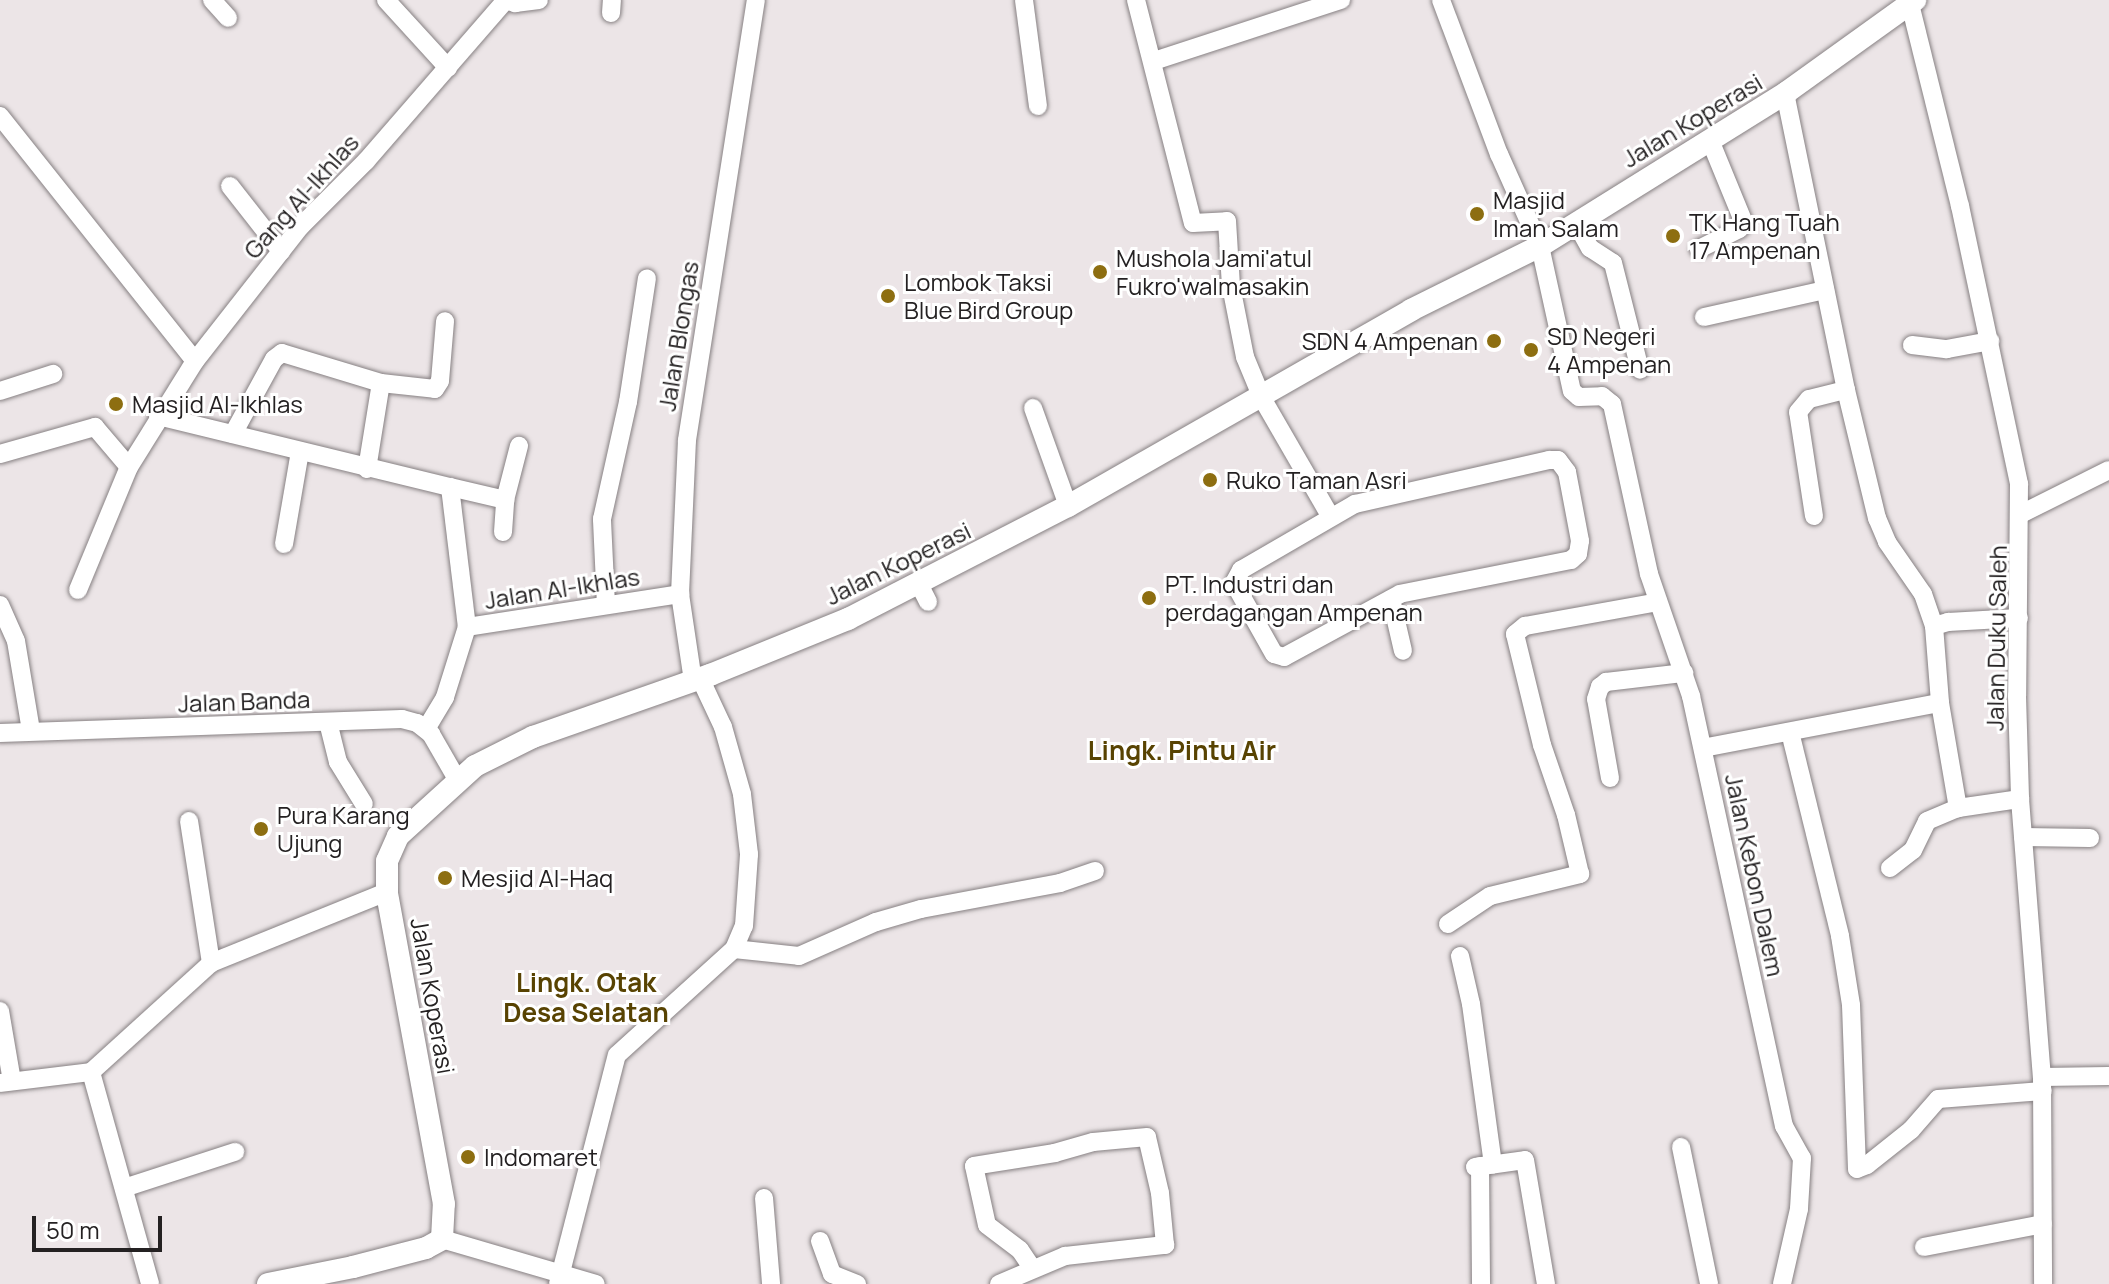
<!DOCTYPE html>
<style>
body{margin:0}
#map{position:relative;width:2109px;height:1284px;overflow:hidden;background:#ece5e7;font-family:Manrope,sans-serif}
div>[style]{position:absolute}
.roads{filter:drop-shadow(0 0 2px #868082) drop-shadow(0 0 2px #868082)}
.minor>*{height:18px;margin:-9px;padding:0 9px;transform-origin:9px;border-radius:9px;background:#fff}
.tertiary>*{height:22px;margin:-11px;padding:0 11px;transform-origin:11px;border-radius:11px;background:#fff}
.dots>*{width:22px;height:22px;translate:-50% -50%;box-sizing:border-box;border:4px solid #fff;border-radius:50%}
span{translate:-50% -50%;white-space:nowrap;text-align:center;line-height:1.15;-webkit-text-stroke:6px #fff;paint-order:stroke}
.street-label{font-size:24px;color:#242122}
.poi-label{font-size:24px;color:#242122}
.left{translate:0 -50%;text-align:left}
.right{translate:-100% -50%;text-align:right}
.neighbourhood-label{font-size:26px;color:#584302;font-weight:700}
.scale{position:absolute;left:32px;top:1216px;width:130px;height:36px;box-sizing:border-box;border:4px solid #242122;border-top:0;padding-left:10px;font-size:24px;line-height:28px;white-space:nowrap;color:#242122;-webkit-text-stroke:6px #fff;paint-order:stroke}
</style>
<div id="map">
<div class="roads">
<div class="minor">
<div style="left:212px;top:0;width:24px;rotate:48deg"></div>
<div style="left:386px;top:0;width:92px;rotate:47.6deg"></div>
<div style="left:507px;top:0;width:9px;rotate:21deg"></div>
<div style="left:515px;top:3px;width:24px;rotate:-7deg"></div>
<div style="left:1024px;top:0;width:107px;rotate:82.5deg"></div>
<div style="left:1136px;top:0;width:230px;rotate:75.7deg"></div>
<div style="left:1193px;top:223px;width:34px;rotate:-3deg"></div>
<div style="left:1227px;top:221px;width:65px;rotate:86.5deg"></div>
<div style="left:1231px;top:286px;width:72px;rotate:78.8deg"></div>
<div style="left:1245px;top:357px;width:44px;rotate:67.5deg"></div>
<div style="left:1262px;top:398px;width:136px;rotate:60deg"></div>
<div style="left:1441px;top:0;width:165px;rotate:69.4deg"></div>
<div style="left:1499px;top:154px;width:101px;rotate:66deg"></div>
<div style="left:1540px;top:246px;width:148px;rotate:77.6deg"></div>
<div style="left:1572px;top:391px;width:9px;rotate:41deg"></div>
<div style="left:1579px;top:397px;width:23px;rotate:-2deg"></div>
<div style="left:1602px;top:396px;width:13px;rotate:39deg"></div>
<div style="left:1612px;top:404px;width:174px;rotate:77.7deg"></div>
<div style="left:1649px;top:574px;width:129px;rotate:71deg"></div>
<div style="left:1691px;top:696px;width:440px;rotate:77.8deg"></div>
<div style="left:1784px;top:1126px;width:37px;rotate:61deg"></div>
<div style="left:1802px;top:1158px;width:51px;rotate:93.4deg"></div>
<div style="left:1799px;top:1209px;width:77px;rotate:102.8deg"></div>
<div style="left:1910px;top:4px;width:208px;rotate:76.1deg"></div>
<div style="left:1960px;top:206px;width:284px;rotate:78deg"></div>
<div style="left:2019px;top:484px;width:212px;rotate:90.5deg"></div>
<div style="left:2017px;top:696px;width:103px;rotate:88.3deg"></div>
<div style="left:2020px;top:799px;width:279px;rotate:85.5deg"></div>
<div style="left:2042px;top:1077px;width:207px;rotate:89.7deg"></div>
<div style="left:611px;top:13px;width:13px;rotate:-86deg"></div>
<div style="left:1154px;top:61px;width:197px;rotate:-18.1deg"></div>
<div style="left:1785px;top:93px;width:303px;rotate:78.4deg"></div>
<div style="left:1846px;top:390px;width:132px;rotate:76.4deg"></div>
<div style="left:1877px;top:518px;width:26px;rotate:67deg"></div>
<div style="left:1887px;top:542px;width:63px;rotate:55.3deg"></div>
<div style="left:1923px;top:594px;width:34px;rotate:71deg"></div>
<div style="left:1934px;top:626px;width:77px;rotate:85.5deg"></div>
<div style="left:1940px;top:703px;width:107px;rotate:80.3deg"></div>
<div style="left:1958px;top:808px;width:63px;rotate:-8.3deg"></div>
<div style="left:0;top:116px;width:313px;rotate:51.5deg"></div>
<div style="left:230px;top:186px;width:83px;rotate:51.9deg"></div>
<div style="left:1576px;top:223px;width:29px;rotate:61deg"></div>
<div style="left:1590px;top:248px;width:27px;rotate:33deg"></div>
<div style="left:1613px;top:263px;width:110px;rotate:75.8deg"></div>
<div style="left:1699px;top:249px;width:45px;rotate:-26.6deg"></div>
<div style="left:1739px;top:229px;width:8px;rotate:-50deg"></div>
<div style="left:1744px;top:223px;width:90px;rotate:-112.3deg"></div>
<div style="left:1704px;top:317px;width:124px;rotate:-12.6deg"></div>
<div style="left:1912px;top:345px;width:35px;rotate:7deg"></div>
<div style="left:1947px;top:349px;width:44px;rotate:-10.5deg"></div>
<div style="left:0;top:391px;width:56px;rotate:-17.8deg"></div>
<div style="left:1033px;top:408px;width:104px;rotate:70.3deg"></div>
<div style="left:158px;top:416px;width:301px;rotate:13.7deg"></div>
<div style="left:450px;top:487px;width:141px;rotate:83.1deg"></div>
<div style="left:233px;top:434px;width:85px;rotate:-61.3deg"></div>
<div style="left:274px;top:359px;width:10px;rotate:-37deg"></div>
<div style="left:282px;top:353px;width:103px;rotate:16.9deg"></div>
<div style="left:381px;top:383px;width:54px;rotate:6.3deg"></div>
<div style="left:435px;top:389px;width:9px;rotate:-58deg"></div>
<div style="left:440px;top:381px;width:60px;rotate:-85.2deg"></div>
<div style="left:0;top:454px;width:99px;rotate:-15.9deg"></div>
<div style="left:95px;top:427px;width:52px;rotate:49.6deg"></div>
<div style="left:1549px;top:460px;width:9px"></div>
<div style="left:1558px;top:460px;width:15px;rotate:53deg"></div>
<div style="left:1567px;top:472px;width:70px;rotate:79.3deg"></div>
<div style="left:1580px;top:541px;width:13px;rotate:99deg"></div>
<div style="left:1578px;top:554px;width:9px;rotate:139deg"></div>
<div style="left:1571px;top:560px;width:174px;rotate:168.8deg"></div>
<div style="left:1400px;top:594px;width:132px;rotate:151.5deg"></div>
<div style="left:1284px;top:657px;width:10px;rotate:-163deg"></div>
<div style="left:1274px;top:654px;width:76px;rotate:-119.3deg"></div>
<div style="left:1237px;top:588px;width:7px;rotate:-106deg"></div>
<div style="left:1235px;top:581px;width:13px;rotate:-61deg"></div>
<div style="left:1241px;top:570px;width:132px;rotate:-30.1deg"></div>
<div style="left:1355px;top:504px;width:199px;rotate:-12.8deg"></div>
<div style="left:367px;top:469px;width:87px;rotate:-80.8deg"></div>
<div style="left:450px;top:487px;width:57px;rotate:13.3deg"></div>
<div style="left:2021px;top:514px;width:98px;rotate:-26.6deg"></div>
<div style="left:1814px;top:516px;width:105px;rotate:-98.7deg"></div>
<div style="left:1798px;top:412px;width:17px;rotate:-50deg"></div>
<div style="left:1809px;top:399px;width:38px;rotate:-14deg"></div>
<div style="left:503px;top:532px;width:32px;rotate:-86deg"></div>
<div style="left:505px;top:500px;width:56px;rotate:-75.5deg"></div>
<div style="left:284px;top:544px;width:94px;rotate:-80.2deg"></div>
<div style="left:919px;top:584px;width:20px;rotate:63deg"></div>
<div style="left:78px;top:590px;width:133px;rotate:-67.5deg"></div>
<div style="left:129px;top:467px;width:125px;rotate:-58.1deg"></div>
<div style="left:195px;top:361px;width:172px;rotate:-51.9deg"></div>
<div style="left:301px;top:226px;width:92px;rotate:-45deg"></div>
<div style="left:366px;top:161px;width:213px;rotate:-49deg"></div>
<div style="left:1391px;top:599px;width:53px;rotate:77deg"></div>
<div style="left:0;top:605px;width:39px;rotate:66deg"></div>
<div style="left:16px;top:641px;width:91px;rotate:80.5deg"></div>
<div style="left:606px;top:605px;width:86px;rotate:-92.7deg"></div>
<div style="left:602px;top:519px;width:120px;rotate:-77.5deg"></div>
<div style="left:628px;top:402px;width:125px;rotate:-81.3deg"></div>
<div style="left:1934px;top:626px;width:15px;rotate:-16deg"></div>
<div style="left:1948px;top:622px;width:71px;rotate:-3.2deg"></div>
<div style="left:693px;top:681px;width:88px;rotate:-98.5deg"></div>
<div style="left:680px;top:594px;width:154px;rotate:-87.4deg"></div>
<div style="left:687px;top:440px;width:445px;rotate:-81.1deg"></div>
<div style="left:328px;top:722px;width:41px;rotate:76deg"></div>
<div style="left:338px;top:762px;width:49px;rotate:58.2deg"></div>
<div style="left:426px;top:729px;width:37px;rotate:-59deg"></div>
<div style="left:445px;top:697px;width:73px;rotate:-72.6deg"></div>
<div style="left:467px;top:627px;width:216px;rotate:-8.8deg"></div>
<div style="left:1790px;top:732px;width:210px;rotate:76.2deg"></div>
<div style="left:1840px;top:936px;width:70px;rotate:80.9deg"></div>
<div style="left:1851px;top:1005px;width:164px;rotate:87.9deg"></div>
<div style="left:1857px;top:1169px;width:11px;rotate:-22deg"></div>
<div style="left:1867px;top:1165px;width:56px;rotate:-38.5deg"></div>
<div style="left:1911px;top:1130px;width:41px;rotate:-48.9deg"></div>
<div style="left:1938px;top:1099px;width:105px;rotate:-4.4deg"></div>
<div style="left:0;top:733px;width:402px;rotate:-2deg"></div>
<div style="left:402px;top:719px;width:16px;rotate:15deg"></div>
<div style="left:417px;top:723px;width:18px;rotate:38deg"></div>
<div style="left:431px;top:734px;width:54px;rotate:60.1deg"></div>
<div style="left:1703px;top:748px;width:241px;rotate:-10.8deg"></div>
<div style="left:1610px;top:778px;width:80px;rotate:-100deg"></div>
<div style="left:1596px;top:699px;width:13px;rotate:-72deg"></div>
<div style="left:1600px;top:687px;width:8px;rotate:-40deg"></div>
<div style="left:1606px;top:682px;width:79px;rotate:-6.6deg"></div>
<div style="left:189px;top:821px;width:144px;rotate:81.2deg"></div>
<div style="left:2023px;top:837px;width:67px;rotate:0.9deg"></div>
<div style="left:1890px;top:868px;width:29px;rotate:-38deg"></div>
<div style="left:1913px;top:850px;width:32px;rotate:-64deg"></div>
<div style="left:1927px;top:821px;width:34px;rotate:-23deg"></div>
<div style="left:1448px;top:924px;width:50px;rotate:-33.7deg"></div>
<div style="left:1490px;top:896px;width:93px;rotate:-13.7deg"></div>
<div style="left:1580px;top:874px;width:61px;rotate:-103.3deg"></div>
<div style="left:1566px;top:815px;width:74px;rotate:-108.9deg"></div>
<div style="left:1542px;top:745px;width:114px;rotate:-103.7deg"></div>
<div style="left:1515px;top:634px;width:13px;rotate:-39deg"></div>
<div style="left:1525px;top:626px;width:135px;rotate:-10.2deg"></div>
<div style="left:734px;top:949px;width:65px;rotate:6.1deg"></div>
<div style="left:799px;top:956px;width:84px;rotate:-23.8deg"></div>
<div style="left:876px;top:922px;width:47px;rotate:-16.1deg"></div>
<div style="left:921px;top:909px;width:141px;rotate:-10.6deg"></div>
<div style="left:1060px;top:883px;width:37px;rotate:-19deg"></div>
<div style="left:1460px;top:956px;width:49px;rotate:77.1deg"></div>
<div style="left:1471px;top:1004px;width:162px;rotate:82.2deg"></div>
<div style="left:0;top:1011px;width:71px;rotate:80.3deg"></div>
<div style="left:91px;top:1072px;width:220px;rotate:74.4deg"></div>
<div style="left:2042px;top:1077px;width:67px;rotate:-0.9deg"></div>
<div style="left:0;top:1083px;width:92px;rotate:-6.9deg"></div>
<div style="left:91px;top:1072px;width:162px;rotate:-42.2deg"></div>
<div style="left:211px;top:963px;width:190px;rotate:-22deg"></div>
<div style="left:1681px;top:1147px;width:140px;rotate:78.4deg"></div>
<div style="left:1480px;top:1166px;width:118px;rotate:89.5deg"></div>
<div style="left:1475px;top:1167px;width:50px;rotate:-8deg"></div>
<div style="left:1525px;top:1160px;width:126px;rotate:80.4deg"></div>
<div style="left:124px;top:1188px;width:117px;rotate:-18deg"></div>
<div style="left:764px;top:1198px;width:86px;rotate:85.3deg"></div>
<div style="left:442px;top:1239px;width:160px;rotate:16.3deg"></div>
<div style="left:820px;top:1241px;width:35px;rotate:70deg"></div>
<div style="left:832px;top:1274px;width:27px;rotate:22deg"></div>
<div style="left:1924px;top:1247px;width:121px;rotate:-10.9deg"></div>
<div style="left:558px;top:1284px;width:236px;rotate:-75.6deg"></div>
<div style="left:617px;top:1055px;width:158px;rotate:-42.2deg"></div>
<div style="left:734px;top:949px;width:25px;rotate:-67deg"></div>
<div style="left:744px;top:926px;width:72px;rotate:-86deg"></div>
<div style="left:749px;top:854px;width:60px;rotate:-96.7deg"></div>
<div style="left:742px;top:794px;width:70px;rotate:-105.8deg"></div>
<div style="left:723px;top:727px;width:54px;rotate:-115.1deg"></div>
<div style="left:999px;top:1284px;width:72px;rotate:-23deg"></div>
<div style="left:1065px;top:1256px;width:101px;rotate:-6.3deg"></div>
<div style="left:1165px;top:1245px;width:52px;rotate:-95.5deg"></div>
<div style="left:1160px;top:1193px;width:57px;rotate:-103.1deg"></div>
<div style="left:1147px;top:1137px;width:54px;rotate:174.7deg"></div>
<div style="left:1093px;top:1142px;width:40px;rotate:164deg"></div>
<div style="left:1055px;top:1153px;width:82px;rotate:170.9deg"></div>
<div style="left:974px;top:1166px;width:60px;rotate:77.6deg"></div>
<div style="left:987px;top:1225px;width:41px;rotate:37.1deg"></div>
<div style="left:1020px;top:1250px;width:22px;rotate:56deg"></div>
</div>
<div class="tertiary">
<div style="left:268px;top:1284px;width:87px;rotate:-11.3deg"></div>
<div style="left:353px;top:1267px;width:75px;rotate:-14.6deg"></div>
<div style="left:426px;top:1248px;width:18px;rotate:-29deg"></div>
<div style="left:442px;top:1239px;width:35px;rotate:-87deg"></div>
<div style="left:444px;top:1204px;width:317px;rotate:-100.4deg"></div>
<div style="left:387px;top:892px;width:31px;rotate:-90deg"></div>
<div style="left:387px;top:861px;width:27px;rotate:-66deg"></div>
<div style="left:398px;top:836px;width:104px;rotate:-42.3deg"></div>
<div style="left:475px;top:766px;width:65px;rotate:-26.6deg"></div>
<div style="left:533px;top:737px;width:188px;rotate:-19.3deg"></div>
<div style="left:710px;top:675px;width:149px;rotate:-22.1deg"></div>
<div style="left:848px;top:619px;width:247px;rotate:-27.2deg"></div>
<div style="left:1068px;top:506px;width:395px;rotate:-29.7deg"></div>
<div style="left:1411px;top:310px;width:144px;rotate:-26.4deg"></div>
<div style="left:1540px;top:246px;width:291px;rotate:-31.9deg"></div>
<div style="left:1787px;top:92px;width:158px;rotate:-35.7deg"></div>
</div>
</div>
<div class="dots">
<div style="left:1477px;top:214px;background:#8d6e11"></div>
<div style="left:1673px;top:236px;background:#8d6e11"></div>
<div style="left:1100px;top:272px;background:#8d6e11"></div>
<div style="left:888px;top:296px;background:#8d6e11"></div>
<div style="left:1494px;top:341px;background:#8d6e11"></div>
<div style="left:1531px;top:350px;background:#8d6e11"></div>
<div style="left:116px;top:404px;background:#8d6e11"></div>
<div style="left:1210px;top:480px;background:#8d6e11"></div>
<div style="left:1149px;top:598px;background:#8d6e11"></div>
<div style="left:261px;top:829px;background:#8d6e11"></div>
<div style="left:445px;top:878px;background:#8d6e11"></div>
<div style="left:468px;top:1157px;background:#8d6e11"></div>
</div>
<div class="street-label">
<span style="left:1692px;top:120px;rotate:-31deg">Jalan Koperasi</span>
<span style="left:301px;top:196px;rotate:-48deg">Gang Al-Ikhlas</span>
<span style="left:678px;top:336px;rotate:-81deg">Jalan Blongas</span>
<span style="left:898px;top:563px;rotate:-26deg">Jalan Koperasi</span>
<span style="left:562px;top:588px;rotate:-9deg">Jalan Al-Ikhlas</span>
<span style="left:1996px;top:638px;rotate:-89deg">Jalan Duku Saleh</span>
<span style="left:244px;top:701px;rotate:-2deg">Jalan Banda</span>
<span style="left:1755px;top:875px;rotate:78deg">Jalan Kebon Dalem</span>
<span style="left:433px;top:996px;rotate:80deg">Jalan Koperasi</span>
</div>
<div class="poi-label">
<span class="left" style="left:1493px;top:214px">Masjid<br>Iman Salam</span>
<span class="left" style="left:1689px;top:236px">TK Hang Tuah<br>17 Ampenan</span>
<span class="left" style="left:1116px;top:272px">Mushola Jami'atul<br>Fukro'walmasakin</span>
<span class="left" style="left:904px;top:296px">Lombok Taksi<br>Blue Bird Group</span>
<span class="left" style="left:1547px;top:350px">SD Negeri<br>4 Ampenan</span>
<span class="right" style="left:1478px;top:341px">SDN 4 Ampenan</span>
<span class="left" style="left:132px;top:404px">Masjid Al-Ikhlas</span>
<span class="left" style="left:1226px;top:480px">Ruko Taman Asri</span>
<span class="left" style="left:1165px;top:598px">PT. Industri dan<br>perdagangan Ampenan</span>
<span class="left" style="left:277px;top:829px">Pura Karang<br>Ujung</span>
<span class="left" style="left:461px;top:878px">Mesjid Al-Haq</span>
<span class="left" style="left:484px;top:1157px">Indomaret</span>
</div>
<div class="neighbourhood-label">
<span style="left:1182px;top:751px">Lingk. Pintu Air</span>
<span style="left:586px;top:998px">Lingk. Otak<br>Desa Selatan</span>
</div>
<div class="scale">50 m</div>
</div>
